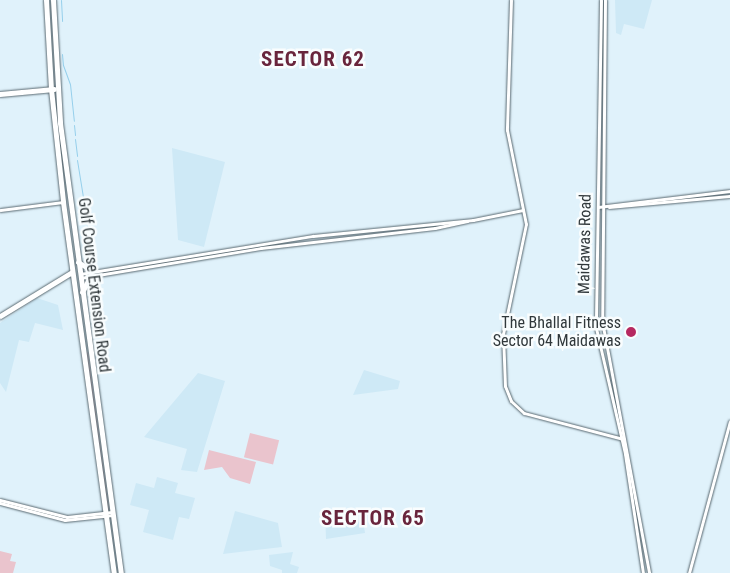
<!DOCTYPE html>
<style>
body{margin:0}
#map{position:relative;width:730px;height:573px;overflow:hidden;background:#e0f2fb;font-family:"Roboto Condensed",sans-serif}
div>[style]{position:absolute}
.built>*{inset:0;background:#cee9f6}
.green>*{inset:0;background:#eac4cd;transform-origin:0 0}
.stream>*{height:1px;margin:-0.5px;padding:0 0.5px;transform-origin:0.5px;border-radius:0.5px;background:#95cfeb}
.roads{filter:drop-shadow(0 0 1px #596971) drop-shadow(0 0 1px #596971)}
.minor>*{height:3px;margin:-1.5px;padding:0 1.5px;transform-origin:1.5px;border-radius:1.5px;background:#fff}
.major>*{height:5px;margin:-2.5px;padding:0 2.5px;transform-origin:2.5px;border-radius:2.5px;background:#fff}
.dots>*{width:14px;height:14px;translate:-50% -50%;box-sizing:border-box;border:2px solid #f9fdfe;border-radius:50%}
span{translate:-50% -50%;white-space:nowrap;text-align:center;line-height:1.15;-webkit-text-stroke:5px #f9fdfe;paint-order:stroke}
.street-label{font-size:16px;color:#30383b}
.poi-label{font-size:16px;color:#30383b}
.right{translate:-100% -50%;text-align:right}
.district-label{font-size:21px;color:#69253c;font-weight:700;letter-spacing:1px}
</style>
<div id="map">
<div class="built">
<div style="clip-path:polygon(615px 0,652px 0,644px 29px,624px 24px,621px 35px,616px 33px)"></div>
<div style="clip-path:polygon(172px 148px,225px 162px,204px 247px,178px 240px)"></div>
<div style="clip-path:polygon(37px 298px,58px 305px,63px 330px,35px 323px,29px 342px,19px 340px,6px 392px,0 383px,0 323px)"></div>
<div style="clip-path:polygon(364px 370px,400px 381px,398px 389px,353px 395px)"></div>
<div style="clip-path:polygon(198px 373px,225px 381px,197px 472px,181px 470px,187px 449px,144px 437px)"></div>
<div style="clip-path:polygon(157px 477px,178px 483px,175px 493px,195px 498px,189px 519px,179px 517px,173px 540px,143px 532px,149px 510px,130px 505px,136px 483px,154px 488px)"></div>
<div style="clip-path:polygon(235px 511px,278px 523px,282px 547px,223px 554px)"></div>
<div style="clip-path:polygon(325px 511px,338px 515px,362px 511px,365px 533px,326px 539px)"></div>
<div style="clip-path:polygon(293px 552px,290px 564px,299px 567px,297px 573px,282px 573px,282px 570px,270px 566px,269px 555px)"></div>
</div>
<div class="green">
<div style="clip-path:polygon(86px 351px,88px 353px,109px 510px,107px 510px)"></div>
<div style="left:250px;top:433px;width:30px;height:25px;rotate:14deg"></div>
<div style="clip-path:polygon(209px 450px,256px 462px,250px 484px,230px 478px,222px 467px,204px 470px)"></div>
<div style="clip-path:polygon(0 551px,12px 554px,10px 561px,16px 562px,13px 573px,0 573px)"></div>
</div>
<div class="stream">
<div style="left:61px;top:0;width:21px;rotate:87deg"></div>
<div style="left:62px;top:54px;width:11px;rotate:85deg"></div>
<div style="left:63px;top:65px;width:20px;rotate:70deg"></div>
<div style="left:70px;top:84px;width:37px;rotate:84deg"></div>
<div style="left:74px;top:125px;width:10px;rotate:84deg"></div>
<div style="left:75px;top:139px;width:17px;rotate:83deg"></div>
<div style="left:77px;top:160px;width:63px;rotate:80.8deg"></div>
<div style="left:87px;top:225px;width:44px;rotate:83.5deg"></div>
</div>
<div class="roads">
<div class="minor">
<div style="left:511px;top:0;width:130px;rotate:91.8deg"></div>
<div style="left:507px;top:130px;width:96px;rotate:78.6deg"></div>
<div style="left:526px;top:224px;width:112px;rotate:101.8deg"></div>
<div style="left:503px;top:334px;width:52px;rotate:87.8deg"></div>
<div style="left:505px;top:386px;width:16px;rotate:68deg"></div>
<div style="left:511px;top:401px;width:18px;rotate:43deg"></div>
<div style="left:524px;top:413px;width:102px;rotate:14.7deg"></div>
<div style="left:601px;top:0;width:328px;rotate:90.9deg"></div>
<div style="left:596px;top:328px;width:129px;rotate:77deg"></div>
<div style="left:625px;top:454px;width:120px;rotate:81.4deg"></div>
<div style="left:605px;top:0;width:321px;rotate:90.5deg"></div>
<div style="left:602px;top:321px;width:256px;rotate:79.4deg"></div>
<div style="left:598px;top:207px;width:133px;rotate:-6.9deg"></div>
<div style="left:609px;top:207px;width:121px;rotate:-5.2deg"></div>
<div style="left:0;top:210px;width:64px;rotate:-7.2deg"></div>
<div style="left:80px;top:274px;width:236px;rotate:-9.3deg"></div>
<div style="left:313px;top:236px;width:161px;rotate:-5.7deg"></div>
<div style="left:473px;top:220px;width:51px;rotate:-11.3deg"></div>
<div style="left:80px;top:278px;width:183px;rotate:-9.4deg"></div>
<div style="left:261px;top:248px;width:175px;rotate:-6.6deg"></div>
<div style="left:435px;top:228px;width:33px;rotate:-12deg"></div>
<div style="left:0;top:500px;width:69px;rotate:14.2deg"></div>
<div style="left:67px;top:517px;width:45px;rotate:-6.3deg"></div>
<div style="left:0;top:503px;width:67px;rotate:14.7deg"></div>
<div style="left:65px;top:520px;width:48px;rotate:-5.9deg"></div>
<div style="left:689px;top:573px;width:157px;rotate:-74.9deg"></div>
</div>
<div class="major">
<div style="left:46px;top:0;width:89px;rotate:86.8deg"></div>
<div style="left:51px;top:89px;width:114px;rotate:83.9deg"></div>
<div style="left:63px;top:202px;width:374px;rotate:82.2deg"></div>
<div style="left:53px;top:0;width:123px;rotate:86.7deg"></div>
<div style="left:60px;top:123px;width:454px;rotate:82.3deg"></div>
<div style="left:0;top:94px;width:54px;rotate:-5.3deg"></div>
<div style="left:78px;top:262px;width:15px;rotate:32deg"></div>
<div style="left:82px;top:292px;width:19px;rotate:-62deg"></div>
<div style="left:0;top:316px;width:84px;rotate:-31.4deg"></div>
</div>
</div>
<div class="dots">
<div style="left:631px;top:332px;background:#b62961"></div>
</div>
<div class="street-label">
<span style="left:585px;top:244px;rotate:-89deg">Maidawas Road</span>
<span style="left:94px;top:285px;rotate:83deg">Golf Course Extension Road</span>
</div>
<div class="poi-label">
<span class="right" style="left:621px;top:332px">The Bhallal Fitness<br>Sector 64 Maidawas</span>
</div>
<div class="district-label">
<span style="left:313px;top:59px">SECTOR 62</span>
<span style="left:373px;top:518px">SECTOR 65</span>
</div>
</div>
